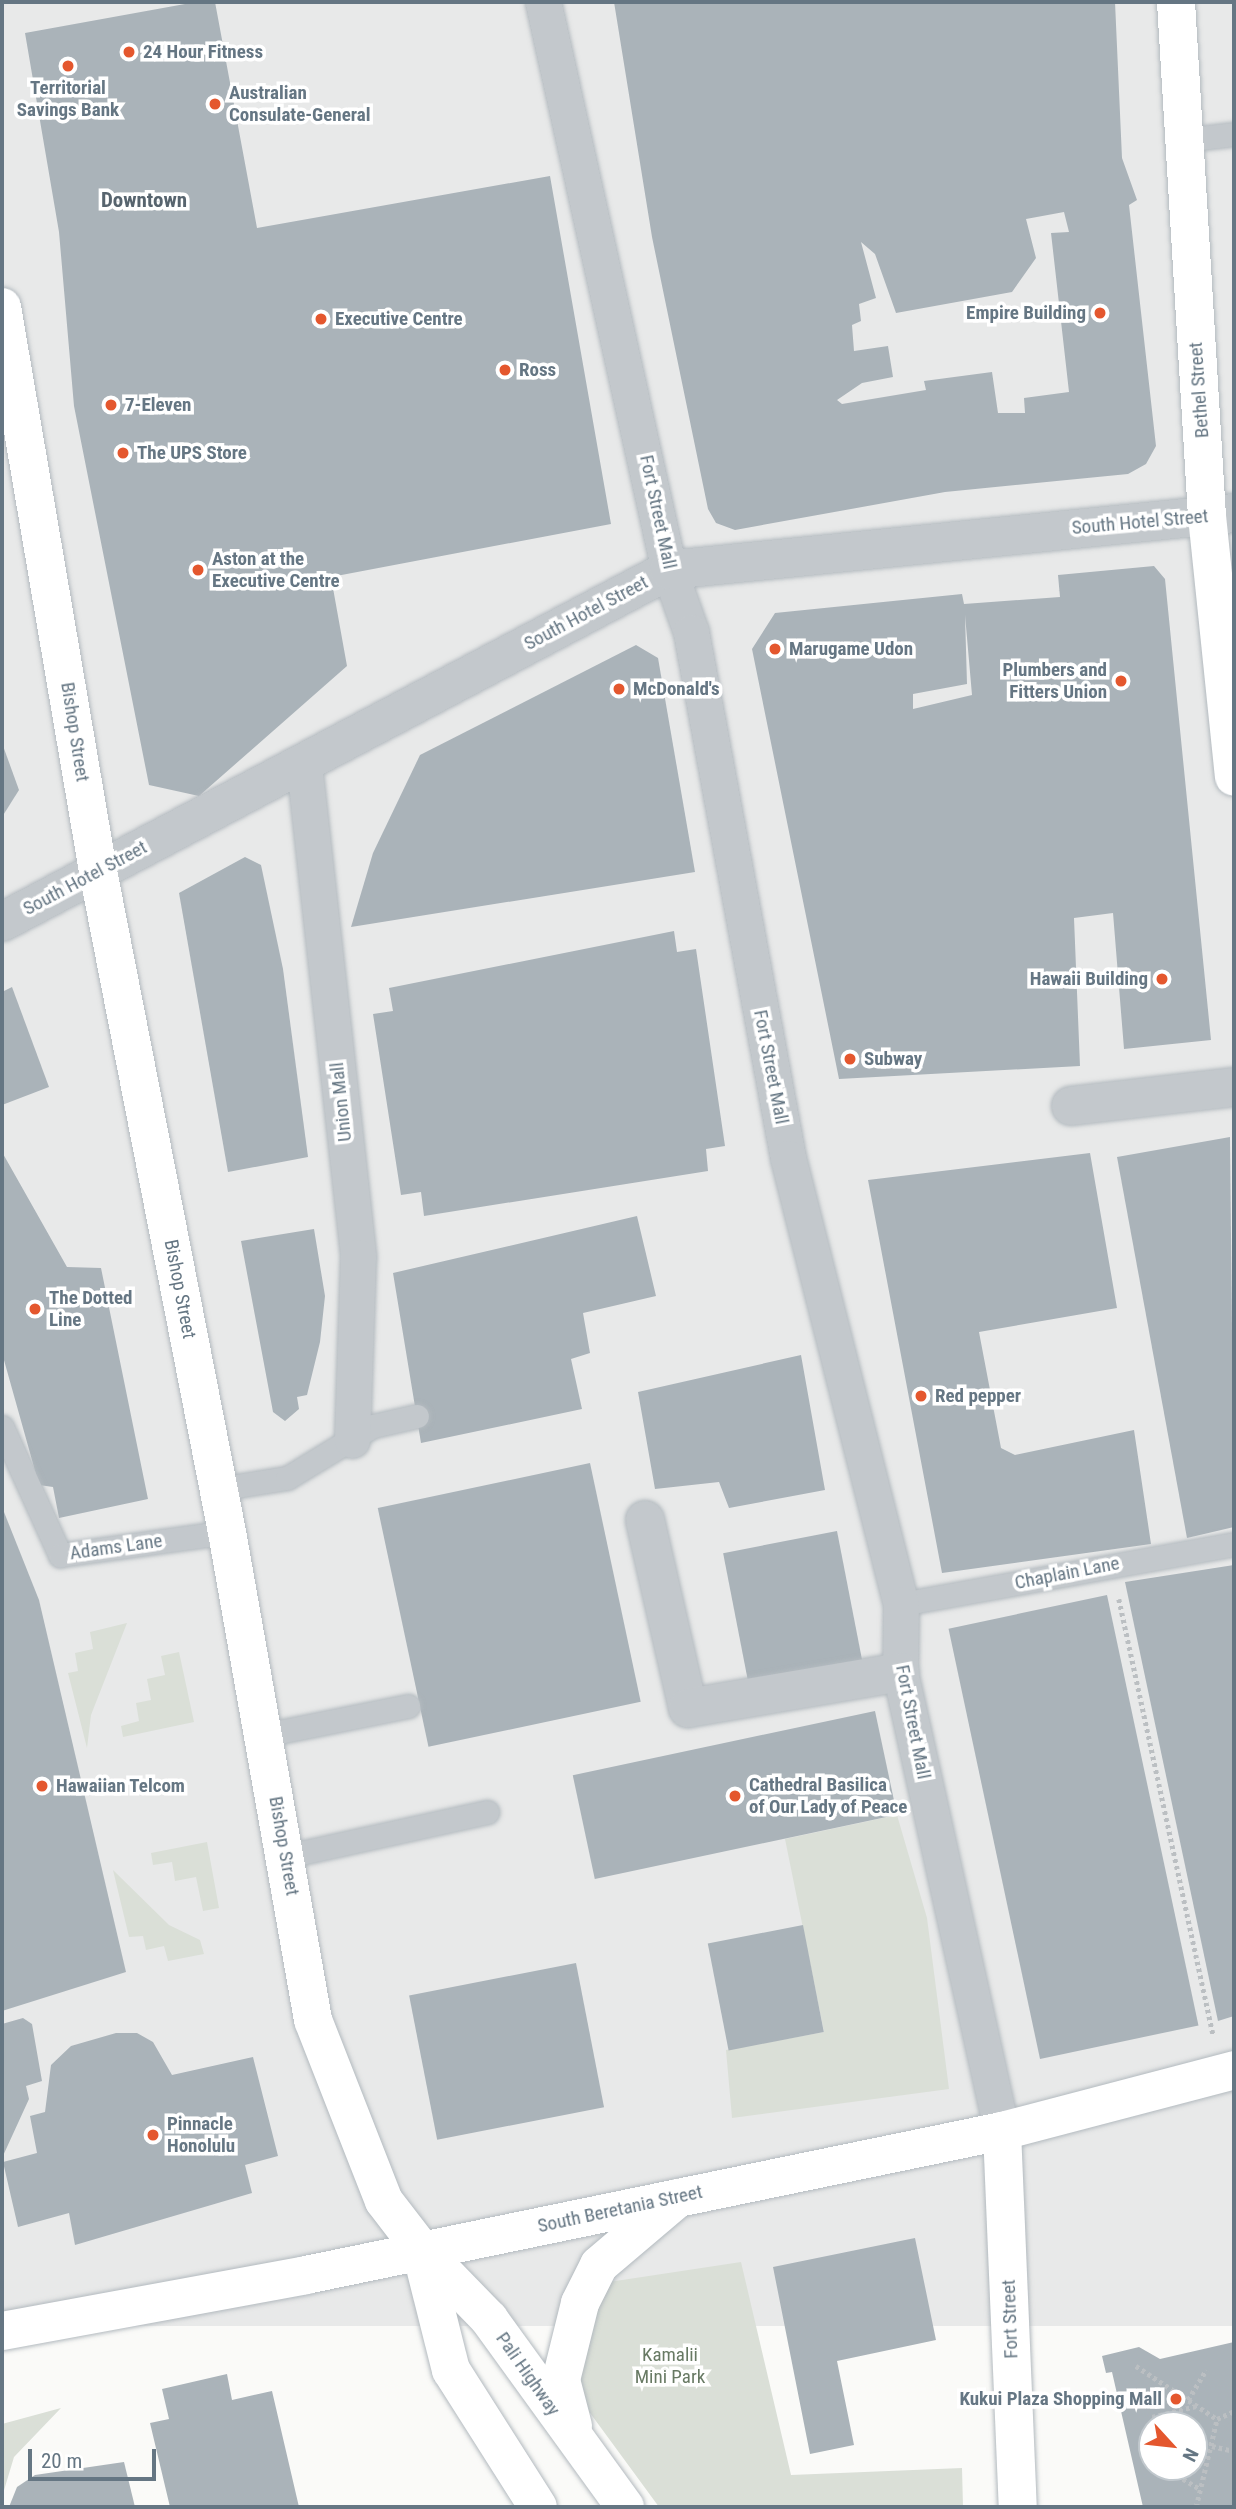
<!DOCTYPE html>
<style>
body{margin:0}
#map{position:relative;width:1236px;height:2509px;overflow:hidden;background:#fafaf8;font-family:"Roboto Condensed",sans-serif}
div>[style]{position:absolute}
.built>*{inset:0;background:#e8e9e9;transform-origin:0 0}
.green>*{inset:0;background:#dadfd7}
.building>*{inset:0;background:#aab3b9;transform-origin:0 0}
.path>*{height:4.5px;margin-top:-2.25px;transform-origin:0;background:repeating-linear-gradient(90deg,#bbbfc2 0 3.5px,transparent 0 7px)}
.roads{filter:drop-shadow(0 0 2px #b3babf) drop-shadow(0 0 2px #b3babf)}
.service>*{height:23px;margin:-11.5px;padding:0 11.5px;transform-origin:11.5px;border-radius:11.5px;background:#c3c8cc}
.pedestrian>*{height:35px;margin:-17.5px;padding:0 17.5px;transform-origin:17.5px;border-radius:17.5px;background:#c3c8cc}
.minor>*{height:38px;margin:-19px;padding:0 19px;transform-origin:19px;border-radius:19px;background:#c3c8cc}
.secondary>*{height:38px;margin:-19px;padding:0 19px;transform-origin:19px;border-radius:19px;background:#fff}
.primary>*{height:38px;margin:-19px;padding:0 19px;transform-origin:19px;border-radius:19px;background:#fff}
.dots>*{width:19px;height:19px;translate:-50% -50%;box-sizing:border-box;border:4px solid #fff;border-radius:50%}
span{translate:-50% -50%;white-space:nowrap;text-align:center;line-height:1.15;-webkit-text-stroke:7px #fff;paint-order:stroke}
.poi-label{font-size:19px;color:#657683;font-weight:700}
.left{translate:0 -50%;text-align:left}
.right{translate:-100% -50%;text-align:right}
.street-label{font-size:19px;color:#657683}
.park-label{font-size:19px;color:#687a64}
.neighbourhood-label{font-size:21px;color:#57646e;font-weight:700}
.frame{position:absolute;inset:0;border:4px solid #657683;pointer-events:none}
.north{position:absolute;left:1138px;top:2411px;width:70px;height:70px;box-sizing:border-box;background:#fff;border:2px solid #c1c8cd;border-radius:50%;rotate:117deg;font-size:19px;font-weight:700;line-height:28px;text-align:center;color:#657683}
.north::after{content:'';display:block;margin:auto;width:24px;height:32px;background:#e4572e;clip-path:polygon(50% 0,100% 100%,50% 72%,0 100%)}
.scale{position:absolute;left:28px;top:2449px;width:128px;height:32px;box-sizing:border-box;border:4px solid #657683;border-top:0;padding-left:9px;font-size:21px;line-height:24px;white-space:nowrap;color:#657683;-webkit-text-stroke:5px #fff;paint-order:stroke}
</style>
<div id="map">
<div class="built">
<div style="left:2px;top:2px;width:1232px;height:2324px"></div>
</div>
<div class="green">
<div style="clip-path:polygon(127px 1623px,91px 1715px,87px 1748px,68px 1673px,78px 1671px,75px 1653px,93px 1649px,90px 1632px)"></div>
<div style="clip-path:polygon(179px 1652px,194px 1722px,123px 1737px,121px 1726px,139px 1721px,136px 1703px,151px 1700px,147px 1679px,165px 1675px,161px 1656px)"></div>
<div style="clip-path:polygon(897px 1815px,927px 1918px,949px 2089px,732px 2118px,726px 2050px,824px 2032px,785px 1839px)"></div>
<div style="clip-path:polygon(207px 1842px,219px 1908px,203px 1911px,196px 1877px,175px 1881px,172px 1862px,153px 1865px,151px 1853px)"></div>
<div style="clip-path:polygon(113px 1870px,169px 1925px,200px 1940px,204px 1954px,168px 1961px,164px 1946px,146px 1950px,143px 1936px,129px 1937px)"></div>
<div style="clip-path:polygon(741px 2262px,791px 2475px,962px 2468px,963px 2507px,659px 2507px,571px 2387px,561px 2320px,609px 2282px)"></div>
<div style="clip-path:polygon(61px 2408px,14px 2457px,2px 2497px,2px 2424px)"></div>
</div>
<div class="building">
<div style="clip-path:polygon(196px 2px,215px 2px,257px 228px,550px 176px,611px 524px,331px 577px,347px 666px,199px 796px,149px 785px,74px 406px,59px 232px,25px 33px)"></div>
<div style="clip-path:polygon(evenodd,614px 2px,1115px 2px,1122px 158px,1137px 200px,1129px 205px,1156px 446px,1146px 464px,1128px 474px,945px 492px,735px 530px,716px 523px,708px 509px,652px 237px,614px 2px,1064px 212px,1069px 232px,1051px 233px,1069px 392px,1024px 398px,1025px 413px,998px 413px,992px 372px,924px 381px,926px 390px,842px 404px,837px 400px,862px 383px,893px 377px,888px 346px,854px 351px,852px 325px,861px 321px,859px 304px,876px 298px,861px 242px,875px 254px,896px 313px,1012px 292px,1036px 258px,1026px 219px,1064px 212px)"></div>
<div style="clip-path:polygon(evenodd,1154px 566px,1165px 579px,1211px 1040px,1124px 1049px,1113px 913px,1074px 918px,1080px 1066px,839px 1079px,752px 649px,775px 613px,962px 594px,964px 604px,1060px 597px,1058px 575px,1154px 566px,965px 615px,972px 695px,913px 709px,913px 694px,967px 684px,965px 615px)"></div>
<div style="clip-path:polygon(636px 645px,658px 658px,695px 872px,351px 927px,373px 853px,420px 755px)"></div>
<div style="clip-path:polygon(2px 743px,19px 790px,2px 817px)"></div>
<div style="clip-path:polygon(245px 857px,261px 865px,283px 969px,308px 1157px,228px 1172px,179px 893px)"></div>
<div style="clip-path:polygon(674px 931px,677px 952px,696px 949px,725px 1146px,706px 1149px,708px 1171px,424px 1216px,421px 1192px,401px 1195px,373px 1014px,393px 1011px,389px 988px)"></div>
<div style="clip-path:polygon(12px 987px,49px 1087px,2px 1105px,2px 992px)"></div>
<div style="clip-path:polygon(1230px 1137px,1234px 1527px,1187px 1538px,1117px 1157px)"></div>
<div style="clip-path:polygon(2px 1152px,67px 1267px,101px 1268px,148px 1499px,59px 1518px,53px 1487px,39px 1485px,2px 1353px)"></div>
<div style="clip-path:polygon(1090px 1153px,1117px 1308px,979px 1332px,1001px 1448px,1015px 1455px,1134px 1430px,1151px 1544px,942px 1573px,868px 1180px)"></div>
<div style="clip-path:polygon(637px 1216px,656px 1296px,583px 1313px,590px 1353px,571px 1359px,582px 1409px,421px 1443px,393px 1273px)"></div>
<div style="clip-path:polygon(314px 1229px,325px 1296px,320px 1342px,307px 1395px,297px 1397px,299px 1409px,285px 1421px,273px 1412px,241px 1241px)"></div>
<div style="clip-path:polygon(801px 1355px,825px 1490px,729px 1508px,719px 1482px,655px 1489px,638px 1392px)"></div>
<div style="left:590px;top:1463px;width:244px;height:217px;rotate:78deg"></div>
<div style="clip-path:polygon(2px 1507px,39px 1600px,126px 1972px,2px 2011px)"></div>
<div style="left:837px;top:1531px;width:134px;height:116px;rotate:79deg"></div>
<div style="clip-path:polygon(1234px 1565px,1234px 2016px,1218px 2021px,1125px 1582px)"></div>
<div style="left:1107px;top:1595px;width:440px;height:162px;rotate:78deg"></div>
<div style="left:875px;top:1711px;width:106px;height:309px;rotate:78deg"></div>
<div style="left:803px;top:1925px;width:109px;height:97px;rotate:79deg"></div>
<div style="left:576px;top:1963px;width:147px;height:170px;rotate:79deg"></div>
<div style="clip-path:polygon(23px 2018px,32px 2024px,42px 2081px,26px 2086px,29px 2099px,2px 2158px,2px 2024px)"></div>
<div style="clip-path:polygon(116px 2033px,137px 2033px,153px 2042px,172px 2075px,253px 2057px,278px 2156px,245px 2165px,252px 2193px,75px 2245px,69px 2213px,18px 2227px,3px 2162px,37px 2153px,30px 2116px,45px 2112px,51px 2065px,71px 2046px)"></div>
<div style="clip-path:polygon(915px 2238px,936px 2340px,837px 2361px,854px 2445px,810px 2454px,773px 2267px)"></div>
<div style="clip-path:polygon(evenodd,1234px 2342px,1234px 2507px,1143px 2507px,1112px 2372px,1106px 2373px,1102px 2356px,1139px 2347px,1160px 2359px,1234px 2342px,1152px 2425px,1194px 2425px,1194px 2467px,1152px 2467px,1152px 2425px)"></div>
<div style="clip-path:polygon(227px 2374px,232px 2400px,272px 2391px,299px 2507px,170px 2507px,150px 2423px,169px 2419px,162px 2389px)"></div>
<div style="clip-path:polygon(124px 2462px,135px 2507px,9px 2507px,17px 2487px,35px 2475px)"></div>
</div>
<div class="path">
<div style="left:1119px;top:1599px;width:446px;rotate:77.8deg"></div>
<div style="left:1136px;top:2366px;width:97px;rotate:33.2deg"></div>
<div style="left:1188px;top:2400px;width:35px;rotate:-59deg"></div>
<div style="left:1152px;top:2417px;width:45px;rotate:-14deg"></div>
<div style="left:1212px;top:2446px;width:23px;rotate:13deg"></div>
<div style="left:1165px;top:2468px;width:41px;rotate:31deg"></div>
<div style="left:1196px;top:2507px;width:90px;rotate:-76.6deg"></div>
<div style="left:1217px;top:2419px;width:19px;rotate:-25deg"></div>
</div>
<div class="roads">
<div class="service">
<div style="left:1183px;top:140px;width:51px;rotate:-6.7deg"></div>
<div style="left:2px;top:1427px;width:141px;rotate:65.6deg"></div>
<div style="left:60px;top:1555px;width:169px;rotate:-7.8deg"></div>
<div style="left:218px;top:1489px;width:70px;rotate:-9.1deg"></div>
<div style="left:287px;top:1478px;width:100px;rotate:-31.2deg"></div>
<div style="left:373px;top:1426px;width:45px;rotate:-12.8deg"></div>
<div style="left:901px;top:1604px;width:338px;rotate:-10.2deg"></div>
<div style="left:264px;top:1735px;width:147px;rotate:-11.4deg"></div>
<div style="left:287px;top:1856px;width:205px;rotate:-12.4deg"></div>
</div>
<div class="pedestrian">
<div style="left:543px;top:2px;width:582px;rotate:77.49deg"></div>
<div style="left:669px;top:570px;width:66px;rotate:70.5deg"></div>
<div style="left:691px;top:632px;width:535px;rotate:79.55deg"></div>
<div style="left:788px;top:1158px;width:460px;rotate:75.8deg"></div>
<div style="left:901px;top:1604px;width:68px;rotate:90.8deg"></div>
<div style="left:900px;top:1672px;width:470px;rotate:77.5deg"></div>
<div style="left:304px;top:765px;width:495px;rotate:83.7deg"></div>
<div style="left:358px;top:1257px;width:183px;rotate:91.9deg"></div>
</div>
<div class="minor">
<div style="left:2px;top:922px;width:754px;rotate:-27.82deg"></div>
<div style="left:669px;top:570px;width:568px;rotate:-5.76deg"></div>
<div style="left:1071px;top:1106px;width:164px;rotate:-6.6deg"></div>
<div style="left:645px;top:1520px;width:193px;rotate:77.1deg"></div>
<div style="left:688px;top:1708px;width:215px;rotate:-9.6deg"></div>
</div>
<div class="secondary">
<div style="left:1176px;top:2px;width:515px;rotate:86.55deg"></div>
<div style="left:1207px;top:516px;width:262px;rotate:84.1deg"></div>
<div style="left:2px;top:307px;width:572px;rotate:80.34deg"></div>
<div style="left:98px;top:871px;width:673px;rotate:78.96deg"></div>
<div style="left:227px;top:1532px;width:496px;rotate:80deg"></div>
<div style="left:313px;top:2020px;width:194px;rotate:68.6deg"></div>
<div style="left:384px;top:2201px;width:61px;rotate:52.4deg"></div>
<div style="left:1002px;top:2131px;width:376px;rotate:87.6deg"></div>
</div>
<div class="primary">
<div style="left:421px;top:2249px;width:98px;rotate:45.8deg"></div>
<div style="left:489px;top:2319px;width:232px;rotate:54.1deg"></div>
<div style="left:421px;top:2251px;width:123px;rotate:75.9deg"></div>
<div style="left:451px;top:2370px;width:162px;rotate:57.6deg"></div>
<div style="left:2px;top:2331px;width:309px;rotate:-10.4deg"></div>
<div style="left:306px;top:2275px;width:711px;rotate:-11.69deg"></div>
<div style="left:1002px;top:2131px;width:240px;rotate:-14.7deg"></div>
<div style="left:573px;top:2426px;width:48px;rotate:-104.6deg"></div>
<div style="left:561px;top:2380px;width:79px;rotate:-76.1deg"></div>
<div style="left:580px;top:2303px;width:42px;rotate:-63.4deg"></div>
<div style="left:599px;top:2265px;width:104px;rotate:-40.3deg"></div>
</div>
</div>
<div class="dots">
<div style="left:129px;top:52px;background:#e4572e"></div>
<div style="left:68px;top:66px;background:#e4572e"></div>
<div style="left:215px;top:104px;background:#e4572e"></div>
<div style="left:1100px;top:313px;background:#e4572e"></div>
<div style="left:321px;top:319px;background:#e4572e"></div>
<div style="left:505px;top:370px;background:#e4572e"></div>
<div style="left:111px;top:405px;background:#e4572e"></div>
<div style="left:123px;top:453px;background:#e4572e"></div>
<div style="left:198px;top:570px;background:#e4572e"></div>
<div style="left:775px;top:649px;background:#e4572e"></div>
<div style="left:1121px;top:681px;background:#e4572e"></div>
<div style="left:619px;top:689px;background:#e4572e"></div>
<div style="left:1162px;top:979px;background:#e4572e"></div>
<div style="left:850px;top:1059px;background:#e4572e"></div>
<div style="left:35px;top:1309px;background:#e4572e"></div>
<div style="left:921px;top:1396px;background:#e4572e"></div>
<div style="left:42px;top:1786px;background:#e4572e"></div>
<div style="left:735px;top:1796px;background:#e4572e"></div>
<div style="left:153px;top:2135px;background:#e4572e"></div>
<div style="left:1176px;top:2399px;background:#e4572e"></div>
</div>
<div class="poi-label">
<span class="left" style="left:143px;top:52px">24 Hour Fitness</span>
<span style="left:68px;top:99px">Territorial<br>Savings Bank</span>
<span class="left" style="left:229px;top:104px">Australian<br>Consulate-General</span>
<span class="right" style="left:1086px;top:313px">Empire Building</span>
<span class="left" style="left:335px;top:319px">Executive Centre</span>
<span class="left" style="left:519px;top:370px">Ross</span>
<span class="left" style="left:125px;top:405px">7-Eleven</span>
<span class="left" style="left:137px;top:453px">The UPS Store</span>
<span class="left" style="left:212px;top:570px">Aston at the<br>Executive Centre</span>
<span class="left" style="left:789px;top:649px">Marugame Udon</span>
<span class="right" style="left:1107px;top:681px">Plumbers and<br>Fitters Union</span>
<span class="left" style="left:633px;top:689px">McDonald's</span>
<span class="right" style="left:1148px;top:979px">Hawaii Building</span>
<span class="left" style="left:864px;top:1059px">Subway</span>
<span class="left" style="left:49px;top:1309px">The Dotted<br>Line</span>
<span class="left" style="left:935px;top:1396px">Red pepper</span>
<span class="left" style="left:749px;top:1796px">Cathedral Basilica<br>of Our Lady of Peace</span>
<span class="left" style="left:56px;top:1786px">Hawaiian Telcom</span>
<span class="left" style="left:167px;top:2135px">Pinnacle<br>Honolulu</span>
<span class="right" style="left:1162px;top:2399px">Kukui Plaza Shopping Mall</span>
</div>
<div class="street-label">
<span style="left:1199px;top:390px;rotate:-94deg">Bethel Street</span>
<span style="left:658px;top:512px;rotate:78deg">Fort Street Mall</span>
<span style="left:1140px;top:522px;rotate:-5deg">South Hotel Street</span>
<span style="left:586px;top:613px;rotate:-28deg">South Hotel Street</span>
<span style="left:75px;top:732px;rotate:81deg">Bishop Street</span>
<span style="left:85px;top:878px;rotate:-28deg">South Hotel Street</span>
<span style="left:771px;top:1067px;rotate:79deg">Fort Street Mall</span>
<span style="left:341px;top:1102px;rotate:-96deg">Union Mall</span>
<span style="left:180px;top:1289px;rotate:79deg">Bishop Street</span>
<span style="left:116px;top:1547px;rotate:-8deg">Adams Lane</span>
<span style="left:1067px;top:1573px;rotate:-11deg">Chaplain Lane</span>
<span style="left:913px;top:1722px;rotate:79deg">Fort Street Mall</span>
<span style="left:284px;top:1846px;rotate:80deg">Bishop Street</span>
<span style="left:620px;top:2209px;rotate:-12deg">South Beretania Street</span>
<span style="left:1010px;top:2319px;rotate:-92deg">Fort Street</span>
<span style="left:528px;top:2374px;rotate:55deg">Pali Highway</span>
</div>
<div class="park-label">
<span style="left:670px;top:2366px">Kamalii<br>Mini Park</span>
</div>
<div class="neighbourhood-label">
<span style="left:144px;top:200px">Downtown</span>
</div>
<div class="frame"></div>
<div class="north">N</div>
<div class="scale">20 m</div>
</div>
